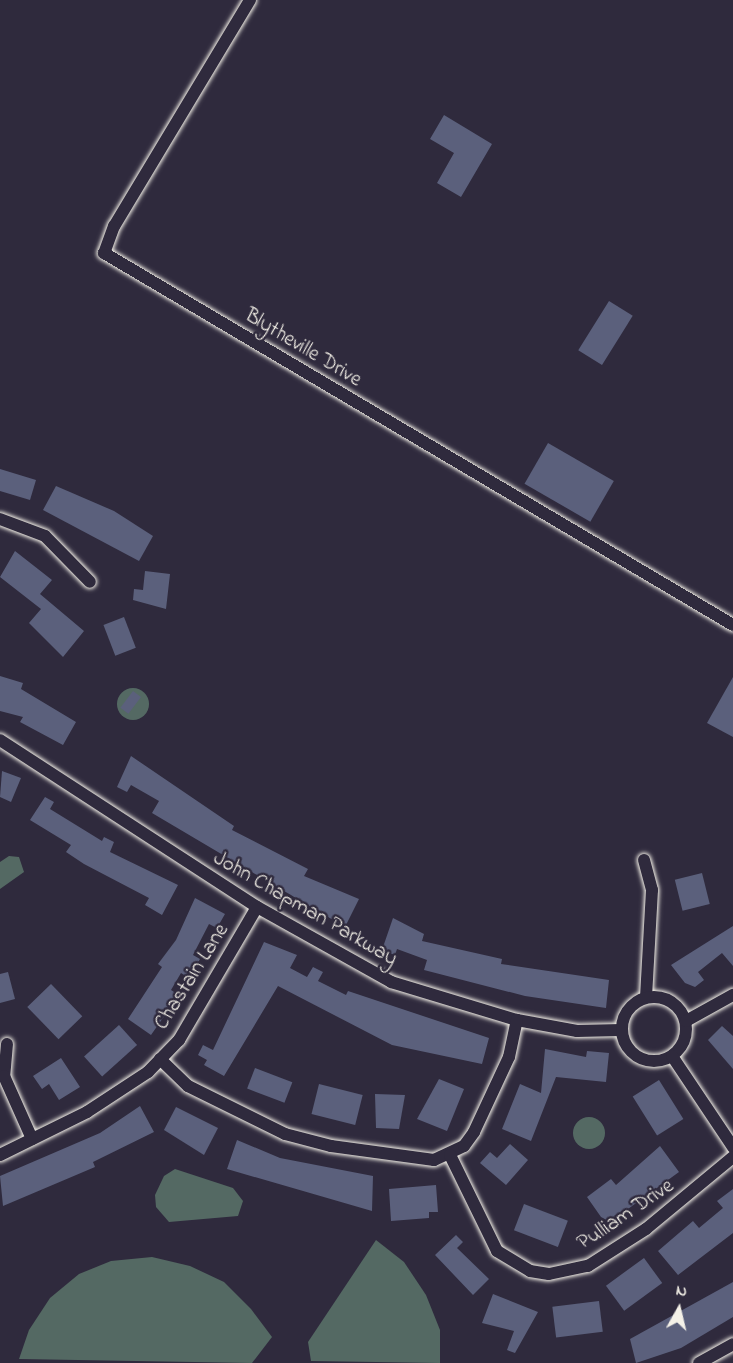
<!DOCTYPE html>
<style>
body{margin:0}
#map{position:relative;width:733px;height:1363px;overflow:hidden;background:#2f2a3d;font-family:"Indie Flower",sans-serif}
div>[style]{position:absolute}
.green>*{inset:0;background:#546963}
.round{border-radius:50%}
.building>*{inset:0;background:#5b607c;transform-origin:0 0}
.roads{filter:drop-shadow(0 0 2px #f4f1e8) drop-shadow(0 0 2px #f4f1e8)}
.minor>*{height:12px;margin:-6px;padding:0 6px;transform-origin:6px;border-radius:6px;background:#2f2a3d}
.minor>.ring{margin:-6px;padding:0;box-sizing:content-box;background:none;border:12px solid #2f2a3d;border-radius:50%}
span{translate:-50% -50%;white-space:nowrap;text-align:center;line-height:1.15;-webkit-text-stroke:5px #2f2a3d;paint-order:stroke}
.street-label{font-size:21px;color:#f4f1e8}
.north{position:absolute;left:649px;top:1279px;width:60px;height:60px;-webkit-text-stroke:4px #2f2a3d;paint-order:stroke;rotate:8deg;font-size:16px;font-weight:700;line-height:24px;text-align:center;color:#f4f1e8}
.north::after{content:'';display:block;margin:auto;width:21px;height:27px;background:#f4f1e8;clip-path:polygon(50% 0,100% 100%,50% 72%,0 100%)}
</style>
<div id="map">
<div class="green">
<div class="round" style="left:117px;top:688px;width:32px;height:32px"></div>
<div style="clip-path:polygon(9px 856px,19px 857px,24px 872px,0 889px,0 862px)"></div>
<div class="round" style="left:573px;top:1117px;width:32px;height:32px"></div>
<div style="clip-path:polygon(175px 1169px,233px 1188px,243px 1201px,238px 1216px,169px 1222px,156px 1207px,155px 1195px,164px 1176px)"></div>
<div style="clip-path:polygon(376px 1240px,404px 1262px,426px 1295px,440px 1330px,440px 1363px,311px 1361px,308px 1342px)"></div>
<div style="clip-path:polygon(152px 1257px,190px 1266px,224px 1282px,251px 1309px,272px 1337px,252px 1363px,19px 1359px,29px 1330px,50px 1298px,79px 1274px,111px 1261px)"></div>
</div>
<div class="building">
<div style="clip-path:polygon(444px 115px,492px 144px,461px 197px,437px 183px,454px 153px,430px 139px)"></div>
<div style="left:609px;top:301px;width:28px;height:58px;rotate:32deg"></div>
<div style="left:548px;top:443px;width:76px;height:47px;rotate:30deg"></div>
<div style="clip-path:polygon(0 469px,36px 480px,30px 500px,0 491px)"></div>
<div style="clip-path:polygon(56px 486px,114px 511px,153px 536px,139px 561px,43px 510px)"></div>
<div style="clip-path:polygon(15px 551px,52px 580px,40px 594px,84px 631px,63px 657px,29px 623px,41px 609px,0 577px)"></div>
<div style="clip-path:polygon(145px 571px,170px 574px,166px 609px,133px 600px,134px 589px,143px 590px)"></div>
<div style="left:124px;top:617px;width:33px;height:22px;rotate:69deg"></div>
<div style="clip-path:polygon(0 676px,23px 683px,21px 689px,76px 722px,63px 745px,20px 722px,23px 717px,0 711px)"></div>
<div style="clip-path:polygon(733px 677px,733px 737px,707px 723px)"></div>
<div style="left:133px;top:691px;width:10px;height:21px;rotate:37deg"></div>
<div style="clip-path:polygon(131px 756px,234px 826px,232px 830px,308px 869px,304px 876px,359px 899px,345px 927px,152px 813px,159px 801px,131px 785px,127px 792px,117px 787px)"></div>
<div style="clip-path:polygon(2px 771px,21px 778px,11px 802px,0 797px)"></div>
<div style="clip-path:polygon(45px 797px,54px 802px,50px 809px,102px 841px,104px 837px,114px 842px,110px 852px,178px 885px,162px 915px,145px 905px,149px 898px,84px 864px,66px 852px,71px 845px,30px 820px)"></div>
<div style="left:702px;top:873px;width:32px;height:28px;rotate:76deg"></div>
<div style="clip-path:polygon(195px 898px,225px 914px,217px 928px,209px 924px,193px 955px,200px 959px,189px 978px,181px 973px,171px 990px,179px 995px,151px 1035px,128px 1019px,162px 967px,158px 964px,176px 940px)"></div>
<div style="clip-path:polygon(393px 918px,424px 934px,422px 941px,502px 959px,501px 964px,609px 980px,606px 1008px,525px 996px,424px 970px,427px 960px,397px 949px,395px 955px,382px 950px)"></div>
<div style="clip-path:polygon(733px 926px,733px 966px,722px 953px,698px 972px,704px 980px,695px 987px,685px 983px,671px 965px)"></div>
<div style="clip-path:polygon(264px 942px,297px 955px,290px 968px,307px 977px,313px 967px,323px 972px,318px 981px,346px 995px,348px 991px,489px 1038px,482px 1064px,392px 1045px,278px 986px,224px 1076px,204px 1065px,207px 1060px,198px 1055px,203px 1045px,213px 1050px)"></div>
<div style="clip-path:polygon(8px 972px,15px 999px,0 1003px,0 974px)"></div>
<div style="left:51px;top:984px;width:45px;height:33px;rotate:46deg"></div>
<div style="left:119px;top:1025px;width:27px;height:47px;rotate:48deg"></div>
<div style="clip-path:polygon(722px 1026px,733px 1036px,733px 1069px,708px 1040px)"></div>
<div style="clip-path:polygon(545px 1049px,586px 1057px,587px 1051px,609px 1053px,606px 1082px,556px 1077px,531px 1141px,502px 1129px,520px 1084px,541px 1093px)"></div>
<div style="clip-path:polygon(61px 1058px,80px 1087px,59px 1100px,49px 1084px,42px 1089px,33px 1076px)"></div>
<div style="left:255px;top:1068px;width:40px;height:22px;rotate:21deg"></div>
<div style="clip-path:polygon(439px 1079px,464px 1089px,447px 1131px,417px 1119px)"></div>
<div style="left:659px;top:1080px;width:46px;height:31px;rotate:58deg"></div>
<div style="left:319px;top:1084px;width:45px;height:31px;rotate:14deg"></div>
<div style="clip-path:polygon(375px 1094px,405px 1095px,399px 1129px,376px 1128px)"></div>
<div style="clip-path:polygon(140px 1106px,154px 1132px,93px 1162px,95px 1167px,3px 1206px,0 1176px,100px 1133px)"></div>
<div style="clip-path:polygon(176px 1107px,218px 1128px,204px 1155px,164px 1130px)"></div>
<div style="clip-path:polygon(237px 1140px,280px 1158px,373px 1176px,372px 1211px,227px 1169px)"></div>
<div style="clip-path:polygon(510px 1144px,528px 1160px,506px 1185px,480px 1163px,490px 1152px,497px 1158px)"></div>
<div style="clip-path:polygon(660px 1146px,679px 1172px,610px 1222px,601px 1217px,587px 1197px,611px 1179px,616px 1185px)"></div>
<div style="clip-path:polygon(436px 1185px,438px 1212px,429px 1212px,429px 1218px,391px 1221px,389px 1189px)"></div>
<div style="clip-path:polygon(733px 1189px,733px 1233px,678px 1275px,658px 1251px,693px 1221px,699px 1228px,723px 1208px,717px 1201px)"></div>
<div style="left:524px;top:1204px;width:47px;height:28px;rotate:21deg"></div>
<div style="clip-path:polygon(456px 1235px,463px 1242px,457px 1248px,489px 1279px,473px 1295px,435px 1255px)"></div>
<div style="left:644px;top:1258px;width:31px;height:47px;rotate:54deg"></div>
<div style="clip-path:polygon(733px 1282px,733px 1317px,681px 1348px,636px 1363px,630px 1339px)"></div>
<div style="clip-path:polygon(493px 1294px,538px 1312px,515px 1353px,507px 1350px,514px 1331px,482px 1323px)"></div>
<div style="left:599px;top:1301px;width:31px;height:47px;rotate:83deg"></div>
</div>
<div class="roads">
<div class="minor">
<div style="left:250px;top:0;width:264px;rotate:121deg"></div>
<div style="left:114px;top:226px;width:29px;rotate:110deg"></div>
<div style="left:104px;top:253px;width:731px;rotate:30.6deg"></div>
<div style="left:0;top:519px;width:48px;rotate:20.7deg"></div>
<div style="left:45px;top:536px;width:64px;rotate:45.6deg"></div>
<div style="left:0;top:740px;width:306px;rotate:33deg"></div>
<div style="left:257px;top:907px;width:154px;rotate:29.2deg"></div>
<div style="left:391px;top:982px;width:132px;rotate:16.8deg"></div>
<div style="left:517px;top:1020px;width:61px;rotate:10.4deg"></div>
<div style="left:577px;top:1031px;width:44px;rotate:-1.3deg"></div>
<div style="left:644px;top:860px;width:31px;rotate:75deg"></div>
<div style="left:652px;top:890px;width:107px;rotate:93.2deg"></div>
<div class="ring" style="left:622px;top:997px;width:52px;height:52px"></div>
<div style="left:686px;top:1021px;width:54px;rotate:-29deg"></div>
<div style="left:7px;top:1044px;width:32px;rotate:95deg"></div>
<div style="left:4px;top:1076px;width:69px;rotate:66deg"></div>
<div style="left:672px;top:1056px;width:110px;rotate:56.2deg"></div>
<div style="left:160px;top:1059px;width:39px;rotate:44deg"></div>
<div style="left:188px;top:1086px;width:108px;rotate:26.3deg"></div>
<div style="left:285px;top:1134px;width:48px;rotate:14.6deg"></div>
<div style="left:331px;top:1146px;width:104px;rotate:7.7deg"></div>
<div style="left:434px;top:1160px;width:33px;rotate:-25deg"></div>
<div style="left:464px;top:1146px;width:17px;rotate:-54deg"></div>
<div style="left:474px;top:1132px;width:83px;rotate:-65deg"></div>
<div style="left:509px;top:1057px;width:38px;rotate:-78deg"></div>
<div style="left:0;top:1155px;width:97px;rotate:-26.3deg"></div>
<div style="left:87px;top:1112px;width:73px;rotate:-33.3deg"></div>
<div style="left:148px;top:1072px;width:45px;rotate:-45.9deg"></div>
<div style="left:179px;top:1040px;width:154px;rotate:-59.6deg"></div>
<div style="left:450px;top:1155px;width:107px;rotate:63.9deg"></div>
<div style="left:497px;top:1251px;width:39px;rotate:31deg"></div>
<div style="left:530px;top:1271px;width:19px;rotate:9deg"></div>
<div style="left:549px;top:1274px;width:40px;rotate:-12deg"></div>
<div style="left:588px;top:1266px;width:69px;rotate:-32.5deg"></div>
<div style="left:646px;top:1229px;width:113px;rotate:-39.6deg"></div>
<div style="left:699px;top:1363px;width:39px;rotate:-29deg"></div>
</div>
</div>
<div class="street-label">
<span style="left:303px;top:348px;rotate:31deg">Blytheville Drive</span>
<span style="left:305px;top:909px;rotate:30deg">John Chapman Parkway</span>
<span style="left:192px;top:977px;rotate:-58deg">Chastain Lane</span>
<span style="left:626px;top:1215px;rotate:-34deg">Pulliam Drive</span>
</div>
<div class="north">N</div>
</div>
